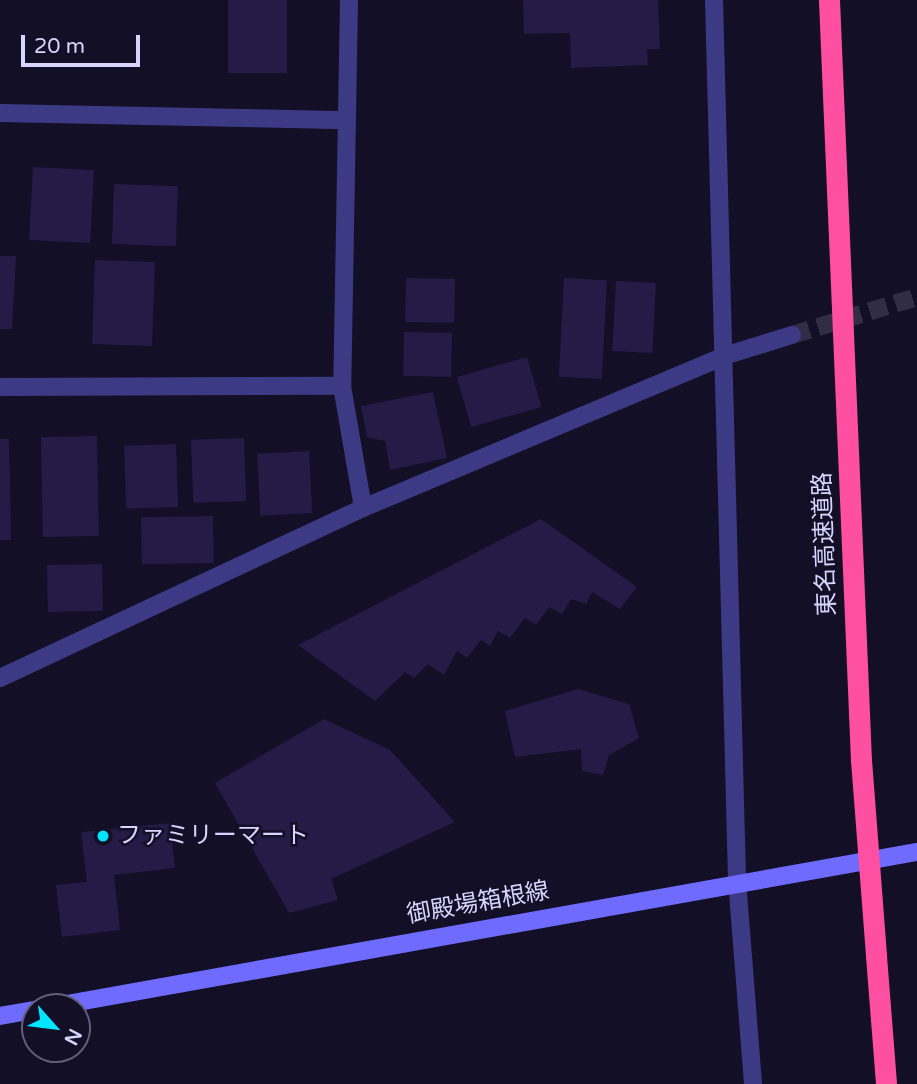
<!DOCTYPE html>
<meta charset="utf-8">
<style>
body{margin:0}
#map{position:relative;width:917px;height:1084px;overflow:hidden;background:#130f26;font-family:"Varela Round","Noto Sans JP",sans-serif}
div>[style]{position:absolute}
.building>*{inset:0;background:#241b47;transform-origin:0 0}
.minor-tunnel>*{height:18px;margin-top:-9px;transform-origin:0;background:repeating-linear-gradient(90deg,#312d47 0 18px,transparent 0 27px)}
.minor>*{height:18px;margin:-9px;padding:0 9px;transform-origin:9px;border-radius:9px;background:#3d3a85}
.tertiary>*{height:18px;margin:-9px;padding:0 9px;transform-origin:9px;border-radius:9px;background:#3d3a85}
.secondary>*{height:18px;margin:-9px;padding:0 9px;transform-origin:9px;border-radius:9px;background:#6f6bff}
.motorway>*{height:21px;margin:-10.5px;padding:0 10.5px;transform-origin:10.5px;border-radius:10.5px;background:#ff4fa3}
.motorway-bridge>*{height:21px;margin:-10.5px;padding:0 10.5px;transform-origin:10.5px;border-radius:10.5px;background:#ff4fa3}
.dots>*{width:19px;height:19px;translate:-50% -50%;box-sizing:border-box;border:4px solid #130f26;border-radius:50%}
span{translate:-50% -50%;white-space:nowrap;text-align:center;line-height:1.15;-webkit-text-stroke:5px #130f26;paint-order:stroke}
.street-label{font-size:24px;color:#d9d4ff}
.poi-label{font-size:24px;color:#d9d4ff}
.left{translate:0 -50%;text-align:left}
.north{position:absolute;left:21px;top:993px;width:70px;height:70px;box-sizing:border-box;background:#130f26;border:2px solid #625e7d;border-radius:50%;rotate:118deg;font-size:19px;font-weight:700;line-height:28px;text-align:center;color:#d9d4ff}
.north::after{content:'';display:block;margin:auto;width:24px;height:32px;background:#00e5ff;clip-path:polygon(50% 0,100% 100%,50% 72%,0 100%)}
.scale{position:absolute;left:21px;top:35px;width:119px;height:32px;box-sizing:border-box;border:4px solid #d9d4ff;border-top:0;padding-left:9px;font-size:21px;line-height:24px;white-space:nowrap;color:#d9d4ff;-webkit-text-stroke:5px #130f26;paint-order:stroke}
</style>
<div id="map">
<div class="building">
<div style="left:228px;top:0;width:59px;height:73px"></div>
<div style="clip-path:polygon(523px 0,658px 0,660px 49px,647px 49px,648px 65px,571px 68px,570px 33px,524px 34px)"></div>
<div style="left:33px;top:167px;width:61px;height:73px;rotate:3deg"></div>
<div style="left:114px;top:184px;width:64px;height:60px;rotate:2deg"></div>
<div style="clip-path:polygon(0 256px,16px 256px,12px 329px,0 329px)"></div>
<div style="left:95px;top:260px;width:60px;height:84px;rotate:2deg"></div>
<div style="left:406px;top:278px;width:49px;height:44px;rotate:1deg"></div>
<div style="left:564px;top:278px;width:43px;height:99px;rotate:3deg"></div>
<div style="left:616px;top:281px;width:40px;height:70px;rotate:3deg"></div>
<div style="left:404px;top:332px;width:48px;height:44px;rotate:1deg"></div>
<div style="left:527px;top:357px;width:52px;height:73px;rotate:74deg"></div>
<div style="clip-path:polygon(433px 392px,447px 458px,390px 470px,385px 441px,367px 437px,361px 406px)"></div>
<div style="left:97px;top:436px;width:100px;height:56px;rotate:89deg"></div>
<div style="left:244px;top:438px;width:63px;height:53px;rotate:88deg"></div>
<div style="clip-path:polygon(0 439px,9px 439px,11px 540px,0 540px)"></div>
<div style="left:176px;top:444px;width:63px;height:52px;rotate:88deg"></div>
<div style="left:309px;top:451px;width:62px;height:52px;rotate:87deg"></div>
<div style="left:213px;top:516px;width:47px;height:72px;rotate:89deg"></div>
<div style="clip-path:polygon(541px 519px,637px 587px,620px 609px,592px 592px,586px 604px,571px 599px,562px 614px,549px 607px,536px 625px,525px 618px,510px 638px,498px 631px,490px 646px,481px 640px,467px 658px,457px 651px,444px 675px,428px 664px,414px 678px,405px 672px,375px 701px,298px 645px)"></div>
<div style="left:102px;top:564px;width:47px;height:55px;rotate:89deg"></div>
<div style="clip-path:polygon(578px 689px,629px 704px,639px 738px,609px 755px,603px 775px,582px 771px,581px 749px,515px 757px,505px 711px)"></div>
<div style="clip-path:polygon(324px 719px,390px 750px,455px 822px,331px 879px,338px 900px,289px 913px,215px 783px)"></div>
<div style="clip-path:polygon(170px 823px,175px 868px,114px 875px,120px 930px,62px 937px,56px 885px,87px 882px,81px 832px)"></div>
</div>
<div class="minor-tunnel">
<div style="left:792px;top:335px;width:131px;rotate:-16.9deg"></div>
</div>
<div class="minor">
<div style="left:349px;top:0;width:386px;rotate:91deg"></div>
<div style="left:342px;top:386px;width:124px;rotate:80.2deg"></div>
<div style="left:0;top:113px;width:347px;rotate:1.2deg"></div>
<div style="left:0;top:387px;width:342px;rotate:-0.2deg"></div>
<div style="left:0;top:678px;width:401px;rotate:-25.1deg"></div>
<div style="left:363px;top:508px;width:392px;rotate:-22.8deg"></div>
<div style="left:724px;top:356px;width:71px;rotate:-17.2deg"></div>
</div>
<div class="tertiary">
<div style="left:714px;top:0;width:880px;rotate:88.5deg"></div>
<div style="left:737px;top:880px;width:205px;rotate:85.5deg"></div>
</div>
<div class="secondary">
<div style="left:50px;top:1007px;width:881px;rotate:-10.14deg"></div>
<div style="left:0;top:1016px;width:36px;rotate:-10deg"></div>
</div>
<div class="motorway">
<div style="left:829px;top:0;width:761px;rotate:87.59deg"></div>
<div style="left:876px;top:956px;width:128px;rotate:85.5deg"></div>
</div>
<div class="motorway-bridge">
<div style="left:861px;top:760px;width:197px;rotate:85.6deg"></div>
</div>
<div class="dots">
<div style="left:103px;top:836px;background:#00e5ff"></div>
</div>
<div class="street-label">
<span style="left:825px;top:544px;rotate:-92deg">東名高速道路</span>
<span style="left:478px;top:903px;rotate:-10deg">御殿場箱根線</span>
</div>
<div class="poi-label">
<span class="left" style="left:117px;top:836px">ファミリーマート</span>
</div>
<div class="north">N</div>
<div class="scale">20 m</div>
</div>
